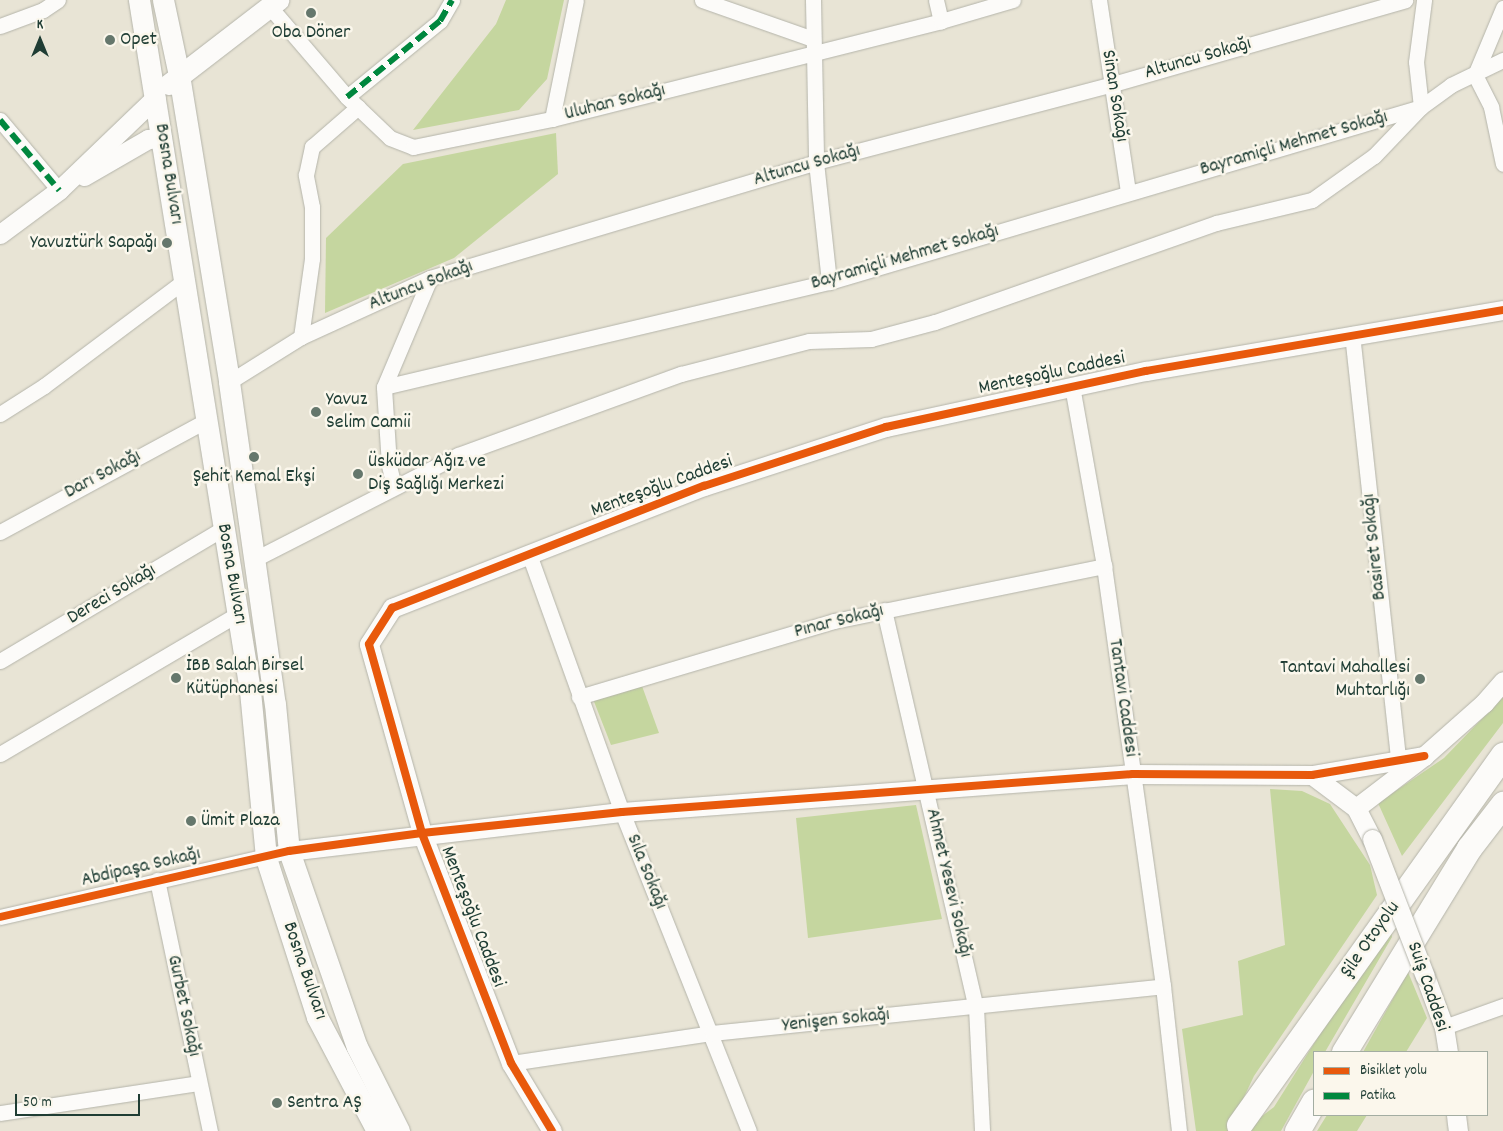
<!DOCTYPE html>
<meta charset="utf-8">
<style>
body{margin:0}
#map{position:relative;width:1503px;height:1131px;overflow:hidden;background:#e8e4d5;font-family:Dekko,sans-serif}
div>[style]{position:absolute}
.green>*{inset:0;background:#c5d69f}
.roads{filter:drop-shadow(0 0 1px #b4b4aa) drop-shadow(0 0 1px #b4b4aa)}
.minor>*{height:15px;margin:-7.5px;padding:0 7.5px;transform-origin:7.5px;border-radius:7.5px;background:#fcfbf9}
.tertiary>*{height:19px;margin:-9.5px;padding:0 9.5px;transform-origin:9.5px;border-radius:9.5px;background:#fcfbf9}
.secondary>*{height:21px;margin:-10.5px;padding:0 10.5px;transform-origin:10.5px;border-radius:10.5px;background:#fcfbf9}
.trunk>*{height:25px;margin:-12.5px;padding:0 12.5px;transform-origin:12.5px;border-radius:12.5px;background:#fcfbf9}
.bridges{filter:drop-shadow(0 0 1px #b4b4aa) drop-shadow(0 0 1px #b4b4aa)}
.tertiary-bridge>*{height:19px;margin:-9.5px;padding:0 9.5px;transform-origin:9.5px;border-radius:9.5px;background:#fcfbf9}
.quiet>*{height:6px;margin-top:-3px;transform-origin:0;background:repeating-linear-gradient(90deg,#00873e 0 12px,transparent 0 18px)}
.cycleway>*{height:8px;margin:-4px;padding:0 4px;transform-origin:4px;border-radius:4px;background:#e8590c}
.dots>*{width:14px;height:14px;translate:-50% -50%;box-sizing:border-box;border:2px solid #fbf7ec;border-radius:50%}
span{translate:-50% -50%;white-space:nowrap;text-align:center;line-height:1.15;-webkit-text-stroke:5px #fbf7ec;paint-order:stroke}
.poi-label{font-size:20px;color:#1f3d34}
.left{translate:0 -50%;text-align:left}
.right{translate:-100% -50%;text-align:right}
.street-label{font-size:20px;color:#1f3d34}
.legend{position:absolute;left:1313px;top:1051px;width:175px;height:65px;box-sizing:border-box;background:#fbf7ec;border:1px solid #a3ada2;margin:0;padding:6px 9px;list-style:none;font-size:15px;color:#1f3d34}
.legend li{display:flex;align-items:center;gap:10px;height:25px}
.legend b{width:25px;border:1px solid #a3ada2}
.north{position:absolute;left:15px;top:15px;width:50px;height:50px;-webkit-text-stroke:4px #fbf7ec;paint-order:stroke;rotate:0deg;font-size:14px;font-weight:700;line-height:20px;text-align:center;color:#1f3d34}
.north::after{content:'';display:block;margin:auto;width:18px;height:22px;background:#1f3d34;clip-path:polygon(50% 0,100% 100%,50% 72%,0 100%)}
.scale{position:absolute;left:15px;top:1094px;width:125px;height:22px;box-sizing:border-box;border:2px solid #1f3d34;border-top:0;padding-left:6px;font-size:15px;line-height:18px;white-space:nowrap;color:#1f3d34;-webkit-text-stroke:4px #fbf7ec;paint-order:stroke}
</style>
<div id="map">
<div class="green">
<div style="clip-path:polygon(506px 0,564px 0,547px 79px,519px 110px,413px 130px,496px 24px)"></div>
<div style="clip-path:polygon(556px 133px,558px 174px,454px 258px,325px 313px,326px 238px,403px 164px)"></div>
<div style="clip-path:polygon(642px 686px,659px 733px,611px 745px,593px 699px)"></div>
<div style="clip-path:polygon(1503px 697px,1503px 723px,1402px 856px,1378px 803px,1444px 758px)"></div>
<div style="clip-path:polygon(1270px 789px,1302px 791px,1330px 804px,1370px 865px,1377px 895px,1254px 1076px,1236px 1114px,1250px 1125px,1274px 1107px,1390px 923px,1392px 937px,1325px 1052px,1314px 1052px,1314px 1071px,1281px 1131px,1196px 1131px,1182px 1029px,1243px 1015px,1238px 961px,1285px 945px)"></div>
<div style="clip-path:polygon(916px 805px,942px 919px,808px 938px,796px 818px)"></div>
<div style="clip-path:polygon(1408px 972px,1427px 1018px,1406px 1052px,1363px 1052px)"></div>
<div style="clip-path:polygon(1327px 1115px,1367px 1115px,1357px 1131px,1317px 1131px)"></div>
</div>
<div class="roads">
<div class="minor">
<div style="left:702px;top:0;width:118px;rotate:19.4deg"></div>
<div style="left:813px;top:0;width:162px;rotate:88.9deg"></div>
<div style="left:816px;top:162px;width:121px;rotate:83.8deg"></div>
<div style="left:936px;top:0;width:22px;rotate:77deg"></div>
<div style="left:1099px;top:0;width:194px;rotate:81.4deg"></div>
<div style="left:269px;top:6px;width:120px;rotate:49.4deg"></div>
<div style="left:347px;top:97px;width:59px;rotate:43.6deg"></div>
<div style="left:390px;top:138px;width:25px;rotate:21deg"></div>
<div style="left:413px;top:147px;width:142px;rotate:-11.4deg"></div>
<div style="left:552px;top:119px;width:401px;rotate:-14.1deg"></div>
<div style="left:941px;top:21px;width:75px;rotate:-16.3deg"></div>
<div style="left:0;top:26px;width:46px;rotate:-20.4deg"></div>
<div style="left:43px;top:10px;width:18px;rotate:-34deg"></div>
<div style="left:1475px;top:75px;width:36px;rotate:63deg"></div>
<div style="left:1491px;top:107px;width:58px;rotate:78.1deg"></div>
<div style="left:1475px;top:75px;width:73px;rotate:-67.3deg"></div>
<div style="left:347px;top:97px;width:120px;rotate:-39.3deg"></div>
<div style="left:440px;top:21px;width:24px;rotate:-60deg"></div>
<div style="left:552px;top:119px;width:121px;rotate:-78.6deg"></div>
<div style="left:0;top:120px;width:92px;rotate:49.9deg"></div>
<div style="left:1352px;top:334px;width:428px;rotate:83.8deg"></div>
<div style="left:301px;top:337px;width:79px;rotate:-82deg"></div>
<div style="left:312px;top:259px;width:52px;rotate:-90deg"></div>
<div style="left:312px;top:207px;width:33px;rotate:-101deg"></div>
<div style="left:306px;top:175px;width:29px;rotate:-78deg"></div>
<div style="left:312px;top:147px;width:61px;rotate:-41deg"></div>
<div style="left:229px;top:382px;width:85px;rotate:-32deg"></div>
<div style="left:301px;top:337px;width:142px;rotate:-24.6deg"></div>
<div style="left:430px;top:278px;width:403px;rotate:-16.7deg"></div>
<div style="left:816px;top:162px;width:307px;rotate:-14.7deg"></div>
<div style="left:1113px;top:84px;width:304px;rotate:-16deg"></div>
<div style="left:1072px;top:386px;width:183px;rotate:79.9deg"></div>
<div style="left:1104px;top:566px;width:424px;rotate:82deg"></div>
<div style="left:1163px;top:986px;width:146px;rotate:83.7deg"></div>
<div style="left:384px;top:387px;width:457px;rotate:-13.3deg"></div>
<div style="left:829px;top:282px;width:617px;rotate:-16.47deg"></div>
<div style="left:1421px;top:107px;width:45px;rotate:-96.3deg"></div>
<div style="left:1416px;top:62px;width:63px;rotate:-82.6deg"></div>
<div style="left:0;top:414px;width:52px;rotate:-32.5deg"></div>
<div style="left:44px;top:386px;width:175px;rotate:-36.9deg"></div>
<div style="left:394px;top:487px;width:23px;rotate:-103deg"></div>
<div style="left:389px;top:465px;width:78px;rotate:-93.7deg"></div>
<div style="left:384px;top:387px;width:118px;rotate:-67.1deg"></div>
<div style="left:0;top:532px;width:235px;rotate:-28.4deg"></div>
<div style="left:529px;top:554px;width:274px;rotate:70.2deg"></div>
<div style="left:622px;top:812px;width:343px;rotate:68.3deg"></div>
<div style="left:255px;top:559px;width:228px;rotate:-27.1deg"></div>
<div style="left:458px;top:455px;width:237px;rotate:-20deg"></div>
<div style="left:681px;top:374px;width:132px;rotate:-14.5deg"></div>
<div style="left:809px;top:341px;width:62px;rotate:-1.8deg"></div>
<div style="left:871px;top:339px;width:66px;rotate:-14.9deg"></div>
<div style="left:935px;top:322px;width:298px;rotate:-19.4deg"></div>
<div style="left:1216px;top:223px;width:99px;rotate:-13.5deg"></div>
<div style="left:1312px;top:200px;width:76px;rotate:-35.4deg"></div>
<div style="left:1374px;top:156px;width:68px;rotate:-46.2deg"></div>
<div style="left:1421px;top:107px;width:37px;rotate:-36deg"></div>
<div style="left:1451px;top:85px;width:58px;rotate:-25.7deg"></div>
<div style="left:884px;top:610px;width:408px;rotate:77deg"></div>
<div style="left:976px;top:1007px;width:124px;rotate:87.2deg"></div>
<div style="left:0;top:661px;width:258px;rotate:-30.7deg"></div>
<div style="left:579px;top:697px;width:266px;rotate:-16.6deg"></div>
<div style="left:834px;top:621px;width:276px;rotate:-11.5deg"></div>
<div style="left:0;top:754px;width:276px;rotate:-30.5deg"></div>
<div style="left:157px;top:880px;width:257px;rotate:78.1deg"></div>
<div style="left:0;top:917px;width:296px;rotate:-12.9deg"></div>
<div style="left:1444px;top:1027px;width:63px;rotate:-19.6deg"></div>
<div style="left:511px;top:1063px;width:203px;rotate:-8.5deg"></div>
<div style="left:712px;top:1033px;width:453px;rotate:-5.9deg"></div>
<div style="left:0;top:1113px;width:201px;rotate:-8.6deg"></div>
</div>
<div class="tertiary">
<div style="left:84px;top:176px;width:74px;rotate:-30deg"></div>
<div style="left:148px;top:139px;width:14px;rotate:-4deg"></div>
<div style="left:0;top:234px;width:74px;rotate:-36.7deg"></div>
<div style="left:59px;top:190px;width:134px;rotate:-43.8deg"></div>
<div style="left:1312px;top:775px;width:55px;rotate:36.9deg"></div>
<div style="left:1356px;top:808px;width:35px;rotate:63deg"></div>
<div style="left:1356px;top:808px;width:86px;rotate:-37.4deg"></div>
<div style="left:1424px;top:756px;width:80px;rotate:-41.5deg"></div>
<div style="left:1484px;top:703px;width:29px;rotate:-49deg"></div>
<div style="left:289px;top:851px;width:335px;rotate:-6.7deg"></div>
<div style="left:622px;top:812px;width:512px;rotate:-4.25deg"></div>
<div style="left:1133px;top:774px;width:179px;rotate:0.3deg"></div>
<div style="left:1312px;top:775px;width:114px;rotate:-9.6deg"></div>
<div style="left:1425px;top:976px;width:54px;rotate:69.6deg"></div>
<div style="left:1444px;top:1027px;width:25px;rotate:81deg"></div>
<div style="left:1456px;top:1115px;width:16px;rotate:83deg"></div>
<div style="left:552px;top:1131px;width:79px;rotate:-121.1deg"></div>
<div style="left:511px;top:1063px;width:247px;rotate:-111.2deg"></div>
<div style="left:422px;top:833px;width:196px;rotate:-105.7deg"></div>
<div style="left:369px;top:644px;width:43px;rotate:-57.4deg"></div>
<div style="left:392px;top:608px;width:335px;rotate:-21.4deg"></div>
<div style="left:704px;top:486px;width:191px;rotate:-18deg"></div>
<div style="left:886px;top:427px;width:266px;rotate:-12.2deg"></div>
<div style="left:1146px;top:371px;width:362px;rotate:-9.7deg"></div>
</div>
<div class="secondary">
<div style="left:139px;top:0;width:700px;rotate:80.87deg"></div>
<div style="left:250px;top:691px;width:168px;rotate:84.5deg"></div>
<div style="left:266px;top:858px;width:167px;rotate:72.2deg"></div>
<div style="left:317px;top:1017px;width:129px;rotate:62.2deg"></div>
<div style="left:163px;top:0;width:77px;rotate:78deg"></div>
<div style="left:179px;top:75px;width:311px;rotate:80.7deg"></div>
<div style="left:229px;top:382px;width:325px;rotate:81.9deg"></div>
<div style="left:275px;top:704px;width:148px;rotate:84.6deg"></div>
<div style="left:289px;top:851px;width:207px;rotate:70.9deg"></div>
<div style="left:357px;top:1047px;width:94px;rotate:63.4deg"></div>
<div style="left:169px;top:84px;width:138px;rotate:-37.6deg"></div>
</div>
<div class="trunk">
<div style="left:1344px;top:1052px;width:239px;rotate:-58.5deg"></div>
<div style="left:1469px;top:848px;width:56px;rotate:-52.3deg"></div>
<div style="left:1239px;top:1125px;width:455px;rotate:-54.5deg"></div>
<div style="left:1297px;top:1131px;width:34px;rotate:-60deg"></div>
</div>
</div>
<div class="bridges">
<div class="tertiary-bridge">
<div style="left:1372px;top:839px;width:147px;rotate:68.9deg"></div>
</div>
</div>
<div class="quiet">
<div style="left:347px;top:97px;width:120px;rotate:-39.3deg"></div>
<div style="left:440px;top:21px;width:24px;rotate:-60deg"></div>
<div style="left:0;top:120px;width:92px;rotate:49.9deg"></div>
</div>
<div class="cycleway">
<div style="left:0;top:917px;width:296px;rotate:-12.9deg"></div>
<div style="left:289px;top:851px;width:134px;rotate:-7.7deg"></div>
<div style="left:422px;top:833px;width:201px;rotate:-6deg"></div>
<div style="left:622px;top:812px;width:512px;rotate:-4.25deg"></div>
<div style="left:1133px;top:774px;width:179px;rotate:0.3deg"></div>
<div style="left:1312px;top:775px;width:114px;rotate:-9.6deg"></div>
<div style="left:552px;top:1131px;width:79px;rotate:-121.1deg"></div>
<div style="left:511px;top:1063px;width:247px;rotate:-111.2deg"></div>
<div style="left:422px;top:833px;width:196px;rotate:-105.7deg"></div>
<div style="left:369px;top:644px;width:43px;rotate:-57.4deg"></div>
<div style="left:392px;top:608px;width:335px;rotate:-21.4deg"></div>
<div style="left:704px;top:486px;width:191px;rotate:-18deg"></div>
<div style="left:886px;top:427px;width:266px;rotate:-12.2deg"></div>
<div style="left:1146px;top:371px;width:362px;rotate:-9.7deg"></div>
</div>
<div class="dots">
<div style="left:311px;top:13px;background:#65776c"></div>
<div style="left:110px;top:40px;background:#65776c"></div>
<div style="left:167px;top:243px;background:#65776c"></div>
<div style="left:316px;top:412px;background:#65776c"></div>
<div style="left:254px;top:457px;background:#65776c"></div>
<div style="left:358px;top:474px;background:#65776c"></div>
<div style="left:176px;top:678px;background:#65776c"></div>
<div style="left:1420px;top:679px;background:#65776c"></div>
<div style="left:191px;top:821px;background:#65776c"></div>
<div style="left:277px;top:1103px;background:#65776c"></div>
</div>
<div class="poi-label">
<span style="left:311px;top:33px">Oba Döner</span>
<span class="left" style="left:120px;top:40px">Opet</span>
<span class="right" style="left:157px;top:243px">Yavuztürk Sapağı</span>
<span class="left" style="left:326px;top:412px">Yavuz<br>Selim Camii</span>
<span class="left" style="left:368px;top:474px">Üsküdar Ağız ve<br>Diş Sağlığı Merkezi</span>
<span style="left:254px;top:477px">Şehit Kemal Ekşi</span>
<span class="left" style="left:186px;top:678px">İBB Salah Birsel<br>Kütüphanesi</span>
<span class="right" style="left:1410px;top:680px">Tantavi Mahallesi<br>Muhtarlığı</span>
<span class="left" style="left:201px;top:821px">Ümit Plaza</span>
<span class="left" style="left:287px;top:1103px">Sentra AŞ</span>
</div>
<div class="street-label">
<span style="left:1198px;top:59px;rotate:-16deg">Altuncu Sokağı</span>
<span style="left:1114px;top:96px;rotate:81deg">Sinan Sokağı</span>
<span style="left:615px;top:103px;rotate:-14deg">Uluhan Sokağı</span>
<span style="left:1294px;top:144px;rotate:-16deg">Bayramiçli Mehmet Sokağı</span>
<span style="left:807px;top:166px;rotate:-16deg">Altuncu Sokağı</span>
<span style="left:168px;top:174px;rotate:81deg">Bosna Bulvarı</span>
<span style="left:905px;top:258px;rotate:-16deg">Bayramiçli Mehmet Sokağı</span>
<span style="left:421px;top:286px;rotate:-21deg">Altuncu Sokağı</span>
<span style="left:1052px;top:374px;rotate:-12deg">Menteşoğlu Caddesi</span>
<span style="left:103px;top:475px;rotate:-28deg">Darı Sokağı</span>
<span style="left:662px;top:487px;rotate:-20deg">Menteşoğlu Caddesi</span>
<span style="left:1375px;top:547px;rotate:-96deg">Basiret Sokağı</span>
<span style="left:231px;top:574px;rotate:80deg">Bosna Bulvarı</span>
<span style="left:112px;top:595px;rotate:-31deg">Dereci Sokağı</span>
<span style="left:839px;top:622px;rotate:-14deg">Pınar Sokağı</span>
<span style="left:1122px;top:698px;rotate:82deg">Tantavi Caddesi</span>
<span style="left:141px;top:868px;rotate:-13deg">Abdipaşa Sokağı</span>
<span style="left:646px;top:872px;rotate:68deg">Sıla Sokağı</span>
<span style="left:948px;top:883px;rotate:77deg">Ahmet Yesevi Sokağı</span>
<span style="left:472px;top:917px;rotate:69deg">Menteşoğlu Caddesi</span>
<span style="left:1371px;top:940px;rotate:-55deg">Şile Otoyolu</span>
<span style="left:304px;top:971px;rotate:71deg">Bosna Bulvarı</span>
<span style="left:1427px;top:987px;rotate:71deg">Suiş Caddesi</span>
<span style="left:183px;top:1006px;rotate:78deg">Gurbet Sokağı</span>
<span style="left:836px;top:1021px;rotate:-6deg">Yenişen Sokağı</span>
</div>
<ul class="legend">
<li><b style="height:6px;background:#e8590c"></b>Bisiklet yolu</li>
<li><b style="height:6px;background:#00873e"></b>Patika</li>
</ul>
<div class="north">K</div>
<div class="scale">50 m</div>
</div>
